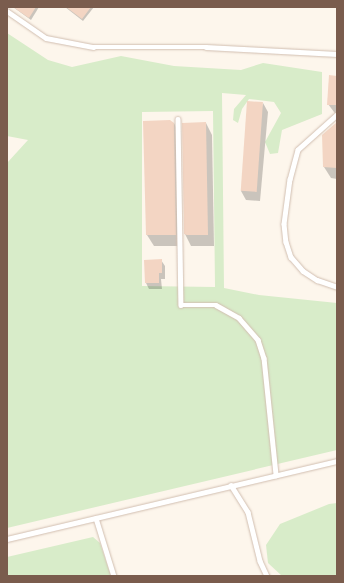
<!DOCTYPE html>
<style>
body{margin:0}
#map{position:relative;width:344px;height:583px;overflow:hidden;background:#fdf6ec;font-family:"Golos Text",sans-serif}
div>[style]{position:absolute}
.green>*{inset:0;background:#d8ecc9}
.shadow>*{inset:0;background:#0003}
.building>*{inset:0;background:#f3d5c3;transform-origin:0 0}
.roads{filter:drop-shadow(0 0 1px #d1beb0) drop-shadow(0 0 1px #d1beb0)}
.service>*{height:4.5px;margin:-2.25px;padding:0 2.25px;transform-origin:2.25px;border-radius:2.25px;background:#fff}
span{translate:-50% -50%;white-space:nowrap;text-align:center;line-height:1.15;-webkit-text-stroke:4px #fffaf3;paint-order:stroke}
.frame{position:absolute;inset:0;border:8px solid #7a5c4d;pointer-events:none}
</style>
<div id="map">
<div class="green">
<div style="clip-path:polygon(evenodd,7px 33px,48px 60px,72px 67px,121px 56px,174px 66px,241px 70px,263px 63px,322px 72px,322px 114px,282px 130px,278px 153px,270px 154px,265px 142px,281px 113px,274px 102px,249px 99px,242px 109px,238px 123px,233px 120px,234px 109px,246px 95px,222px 93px,224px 288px,259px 295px,337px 303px,337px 450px,7px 528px,7px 163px,28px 140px,7px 136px,7px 33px,213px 111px,215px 287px,142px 286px,142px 112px,213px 111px)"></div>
<div style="clip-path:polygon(337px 503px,337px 575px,282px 576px,268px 563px,266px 545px,280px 524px,329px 504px)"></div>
<div style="clip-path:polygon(93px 537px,100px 543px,111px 576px,7px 576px,7px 557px)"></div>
</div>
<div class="shadow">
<div style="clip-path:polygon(13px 7px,39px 7px,31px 20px)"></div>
<div style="clip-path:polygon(65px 7px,94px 7px,83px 21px)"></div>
<div style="clip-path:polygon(337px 77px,337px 116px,328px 104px)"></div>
<div style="clip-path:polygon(263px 103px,268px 112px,260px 201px,246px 200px,241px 191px)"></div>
<div style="clip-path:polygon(174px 123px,180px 135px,182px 246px,154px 246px,147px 235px)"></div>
<div style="clip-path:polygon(206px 123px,212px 135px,214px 246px,191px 246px,185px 234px)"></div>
<div style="clip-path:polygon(337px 124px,337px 179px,331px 178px,324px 167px)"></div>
<div style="clip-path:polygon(161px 260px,165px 266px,165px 279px,161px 279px,162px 289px,149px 289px,146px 283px)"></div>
</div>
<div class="building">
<div style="clip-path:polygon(13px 7px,36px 7px,29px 18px)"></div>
<div style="clip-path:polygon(66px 7px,91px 7px,82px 19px)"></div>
<div style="clip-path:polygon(329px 75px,337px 76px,337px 105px,327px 105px)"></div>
<div style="left:247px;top:101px;width:16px;height:90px;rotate:4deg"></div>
<div style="clip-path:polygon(170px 120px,174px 123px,176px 235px,146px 235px,143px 121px)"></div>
<div style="clip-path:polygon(206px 122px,208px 235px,187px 235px,184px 234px,182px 123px)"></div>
<div style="clip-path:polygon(337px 122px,337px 168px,323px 167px,322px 135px)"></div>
<div style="clip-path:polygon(162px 259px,162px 273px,159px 273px,159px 283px,145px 283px,144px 260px)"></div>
</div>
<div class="roads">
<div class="service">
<div style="left:7px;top:11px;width:47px;rotate:34.7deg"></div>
<div style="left:46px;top:38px;width:48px;rotate:10.8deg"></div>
<div style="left:93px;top:47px;width:113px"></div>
<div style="left:206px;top:47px;width:131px;rotate:3.1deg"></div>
<div style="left:337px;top:115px;width:52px;rotate:138.1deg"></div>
<div style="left:298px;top:150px;width:30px;rotate:105deg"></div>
<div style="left:290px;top:179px;width:45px;rotate:97.6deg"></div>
<div style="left:284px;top:224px;width:18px;rotate:84deg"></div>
<div style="left:286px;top:242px;width:16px;rotate:72deg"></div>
<div style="left:291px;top:257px;width:18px;rotate:49deg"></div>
<div style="left:303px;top:271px;width:17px;rotate:33deg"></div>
<div style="left:317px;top:280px;width:21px;rotate:19deg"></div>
<div style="left:178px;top:119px;width:186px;rotate:89.1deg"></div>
<div style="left:181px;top:305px;width:35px"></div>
<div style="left:216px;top:305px;width:26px;rotate:29deg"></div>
<div style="left:239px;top:318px;width:29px;rotate:49deg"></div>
<div style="left:258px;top:340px;width:19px;rotate:72deg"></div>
<div style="left:264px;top:358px;width:118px;rotate:84.1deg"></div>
<div style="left:231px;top:485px;width:32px;rotate:58deg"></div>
<div style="left:248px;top:512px;width:50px;rotate:76.2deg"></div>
<div style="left:260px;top:561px;width:17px;rotate:65deg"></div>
<div style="left:96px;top:518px;width:61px;rotate:72.8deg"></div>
<div style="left:7px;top:539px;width:339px;rotate:-13.3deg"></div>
</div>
</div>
<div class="frame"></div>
</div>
